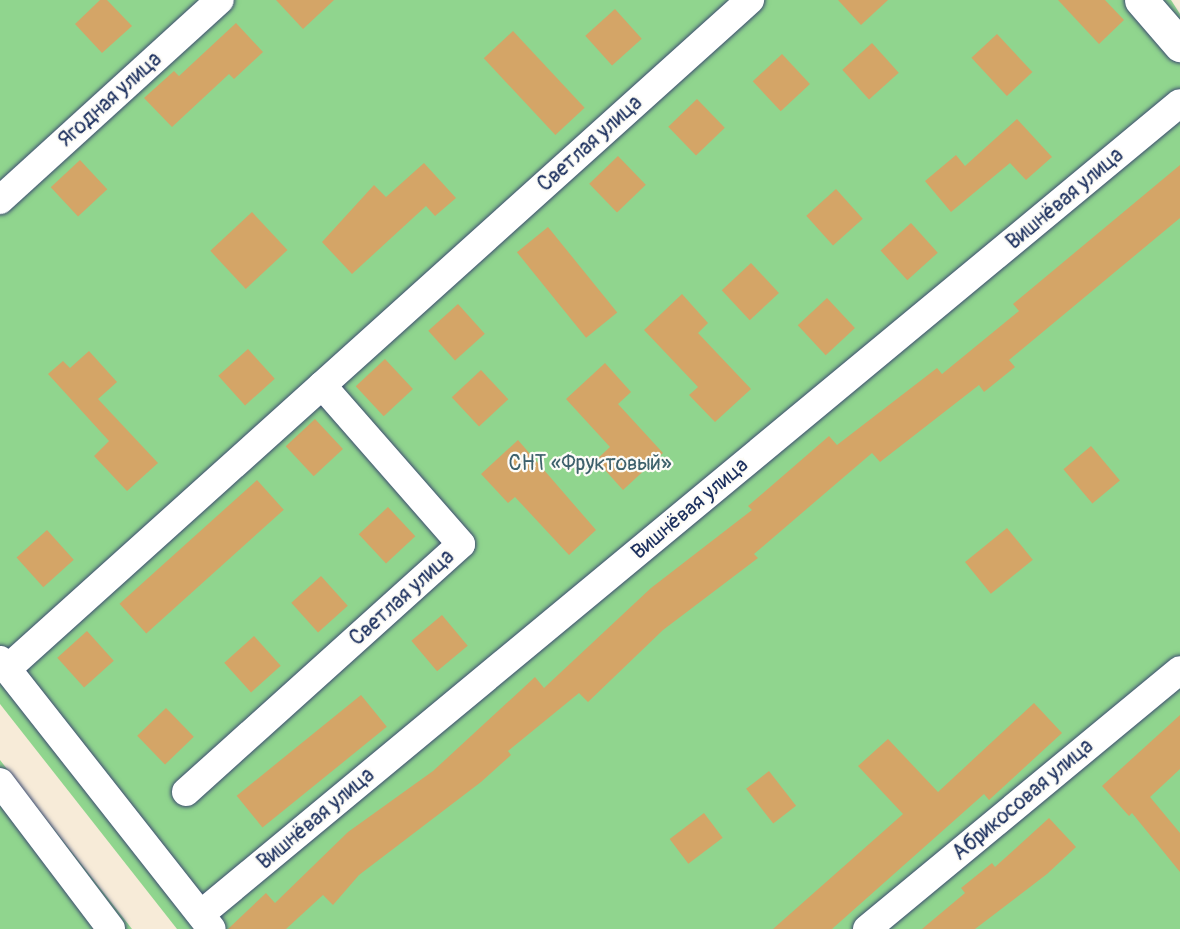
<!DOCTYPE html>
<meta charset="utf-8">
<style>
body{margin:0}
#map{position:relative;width:1180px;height:929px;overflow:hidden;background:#f7ebd8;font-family:Pangolin,sans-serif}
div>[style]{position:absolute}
.green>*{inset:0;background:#90d58e}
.building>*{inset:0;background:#d4a567;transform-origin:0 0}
.roads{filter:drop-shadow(0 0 2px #3c4b70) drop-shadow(0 0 2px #3c4b70)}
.minor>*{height:28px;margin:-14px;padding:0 14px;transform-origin:14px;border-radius:14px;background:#fff}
.tertiary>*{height:33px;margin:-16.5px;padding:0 16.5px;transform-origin:16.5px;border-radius:16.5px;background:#fff}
span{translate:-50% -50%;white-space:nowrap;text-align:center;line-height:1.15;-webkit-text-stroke:4.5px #fdfcf7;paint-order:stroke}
.street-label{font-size:21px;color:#1b2f5e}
.park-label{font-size:21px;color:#3e616c}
</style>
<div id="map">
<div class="green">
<div style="clip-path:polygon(0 0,1171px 0,1180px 14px,1180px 929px,177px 929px,0 704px)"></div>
<div style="clip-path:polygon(0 760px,132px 929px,0 929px)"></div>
</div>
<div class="building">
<div style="clip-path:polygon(100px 0,107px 0,132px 26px,102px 53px,75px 24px)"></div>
<div style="clip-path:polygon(276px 0,334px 0,303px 29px)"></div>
<div style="clip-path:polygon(838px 0,888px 0,861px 25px)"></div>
<div style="clip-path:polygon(1058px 0,1105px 0,1124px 20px,1099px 44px)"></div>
<div style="left:615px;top:9px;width:40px;height:40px;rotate:48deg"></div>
<div style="clip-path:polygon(236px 23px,263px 52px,234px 79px,229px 74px,172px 127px,144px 98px,174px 71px,179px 76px)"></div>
<div style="left:513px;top:31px;width:105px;height:40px;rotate:47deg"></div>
<div style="left:997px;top:34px;width:52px;height:35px;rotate:47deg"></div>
<div style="left:872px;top:43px;width:40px;height:40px;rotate:48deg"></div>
<div style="left:782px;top:54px;width:41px;height:40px;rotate:47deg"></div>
<div style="left:697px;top:99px;width:40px;height:40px;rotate:46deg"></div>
<div style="clip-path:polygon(1017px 119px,1052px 157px,1026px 180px,1010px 163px,951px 212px,925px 181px,956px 155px,965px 166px)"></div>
<div style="left:618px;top:156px;width:40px;height:40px;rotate:46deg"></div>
<div style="left:80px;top:160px;width:40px;height:40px;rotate:47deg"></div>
<div style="clip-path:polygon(424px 163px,456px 198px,435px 216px,426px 206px,352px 274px,322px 242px,374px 185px,386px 197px)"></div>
<div style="clip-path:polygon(1180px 165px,1180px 218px,1009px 360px,1015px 367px,984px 392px,979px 385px,880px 462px,872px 453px,754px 554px,758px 558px,663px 630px,588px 702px,579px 693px,508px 751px,511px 755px,481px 782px,359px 875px,333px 905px,323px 895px,286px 929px,228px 929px,266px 893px,275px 903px,348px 832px,433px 771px,535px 677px,544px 688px,651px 588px,752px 510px,748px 506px,829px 436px,837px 445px,937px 368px,942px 374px,1019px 311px,1013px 304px)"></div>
<div style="left:836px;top:189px;width:40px;height:40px;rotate:48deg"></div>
<div style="left:252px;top:212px;width:52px;height:57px;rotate:47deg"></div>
<div style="left:911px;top:223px;width:40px;height:41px;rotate:48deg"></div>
<div style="left:548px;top:227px;width:110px;height:40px;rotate:51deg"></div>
<div style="left:751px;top:263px;width:41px;height:40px;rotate:47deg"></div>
<div style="clip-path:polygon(682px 294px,708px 323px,698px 333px,751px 389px,715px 422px,689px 395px,698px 387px,644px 330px)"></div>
<div style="left:827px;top:298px;width:41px;height:40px;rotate:47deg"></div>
<div style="left:458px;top:304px;width:40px;height:40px;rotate:48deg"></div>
<div style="left:248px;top:349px;width:40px;height:40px;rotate:48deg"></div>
<div style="clip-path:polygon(89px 351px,117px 382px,98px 399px,158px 463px,127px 491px,94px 456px,109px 441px,48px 374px,63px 361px,70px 368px)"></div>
<div style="left:385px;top:359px;width:41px;height:40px;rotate:47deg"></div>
<div style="clip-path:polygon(605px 363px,631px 392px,618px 404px,663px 453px,623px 490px,596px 460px,610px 447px,566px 399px)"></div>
<div style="left:481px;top:370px;width:40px;height:40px;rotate:47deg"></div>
<div style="left:315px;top:419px;width:41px;height:40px;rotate:47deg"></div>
<div style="clip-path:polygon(518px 440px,596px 530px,569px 555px,515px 497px,508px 503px,481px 474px)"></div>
<div style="left:1091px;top:446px;width:45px;height:36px;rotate:50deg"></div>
<div style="left:257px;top:480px;width:40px;height:185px;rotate:48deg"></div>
<div style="left:388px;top:507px;width:40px;height:40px;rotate:47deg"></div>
<div style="left:1007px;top:528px;width:41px;height:54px;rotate:51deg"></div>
<div style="left:47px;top:530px;width:40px;height:41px;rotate:48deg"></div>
<div style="left:321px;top:576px;width:40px;height:40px;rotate:48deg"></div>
<div style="left:442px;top:615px;width:40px;height:40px;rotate:50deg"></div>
<div style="left:87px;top:631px;width:40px;height:40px;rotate:48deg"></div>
<div style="left:254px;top:636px;width:40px;height:40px;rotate:48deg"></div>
<div style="left:361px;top:695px;width:41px;height:160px;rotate:51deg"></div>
<div style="clip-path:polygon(1034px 703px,1062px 733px,989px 800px,984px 794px,832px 929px,773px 929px,903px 814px,858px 766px,888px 739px,938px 792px)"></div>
<div style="left:166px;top:708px;width:40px;height:40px;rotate:46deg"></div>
<div style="clip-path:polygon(1180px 715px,1180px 769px,1150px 797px,1180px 833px,1180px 872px,1132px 813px,1129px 816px,1102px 786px)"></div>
<div style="left:769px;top:771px;width:44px;height:29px;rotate:52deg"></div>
<div style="left:704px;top:813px;width:31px;height:43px;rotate:53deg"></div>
<div style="clip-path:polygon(1049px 818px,1076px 847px,1047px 874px,975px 929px,922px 929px,965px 893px,961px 888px,992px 863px,995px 867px)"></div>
</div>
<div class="roads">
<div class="minor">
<div style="left:0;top:200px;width:297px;rotate:-42.3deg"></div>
<div style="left:0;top:660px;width:342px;rotate:51.8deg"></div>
<div style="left:7px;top:669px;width:1000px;rotate:-42deg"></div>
<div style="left:0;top:782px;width:184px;rotate:52.9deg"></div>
<div style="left:186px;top:792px;width:370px;rotate:-42deg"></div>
<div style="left:461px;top:544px;width:211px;rotate:-131.2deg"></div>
<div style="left:201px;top:914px;width:1271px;rotate:-39.64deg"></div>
<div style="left:867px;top:929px;width:406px;rotate:-39.6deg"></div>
</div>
<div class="tertiary">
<div style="left:1141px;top:0;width:60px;rotate:49.1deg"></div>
</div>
</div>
<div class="street-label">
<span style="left:110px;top:100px;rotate:-42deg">Ягодная улица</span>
<span style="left:590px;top:144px;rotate:-42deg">Светлая улица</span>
<span style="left:1065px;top:199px;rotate:-40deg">Вишнёвая улица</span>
<span style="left:690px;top:509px;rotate:-40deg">Вишнёвая улица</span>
<span style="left:402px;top:598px;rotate:-42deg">Светлая улица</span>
<span style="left:1023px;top:800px;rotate:-40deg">Абрикосовая улица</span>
<span style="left:316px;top:819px;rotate:-40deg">Вишнёвая улица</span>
</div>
<div class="park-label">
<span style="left:590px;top:464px">СНТ «Фруктовый»</span>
</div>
</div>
